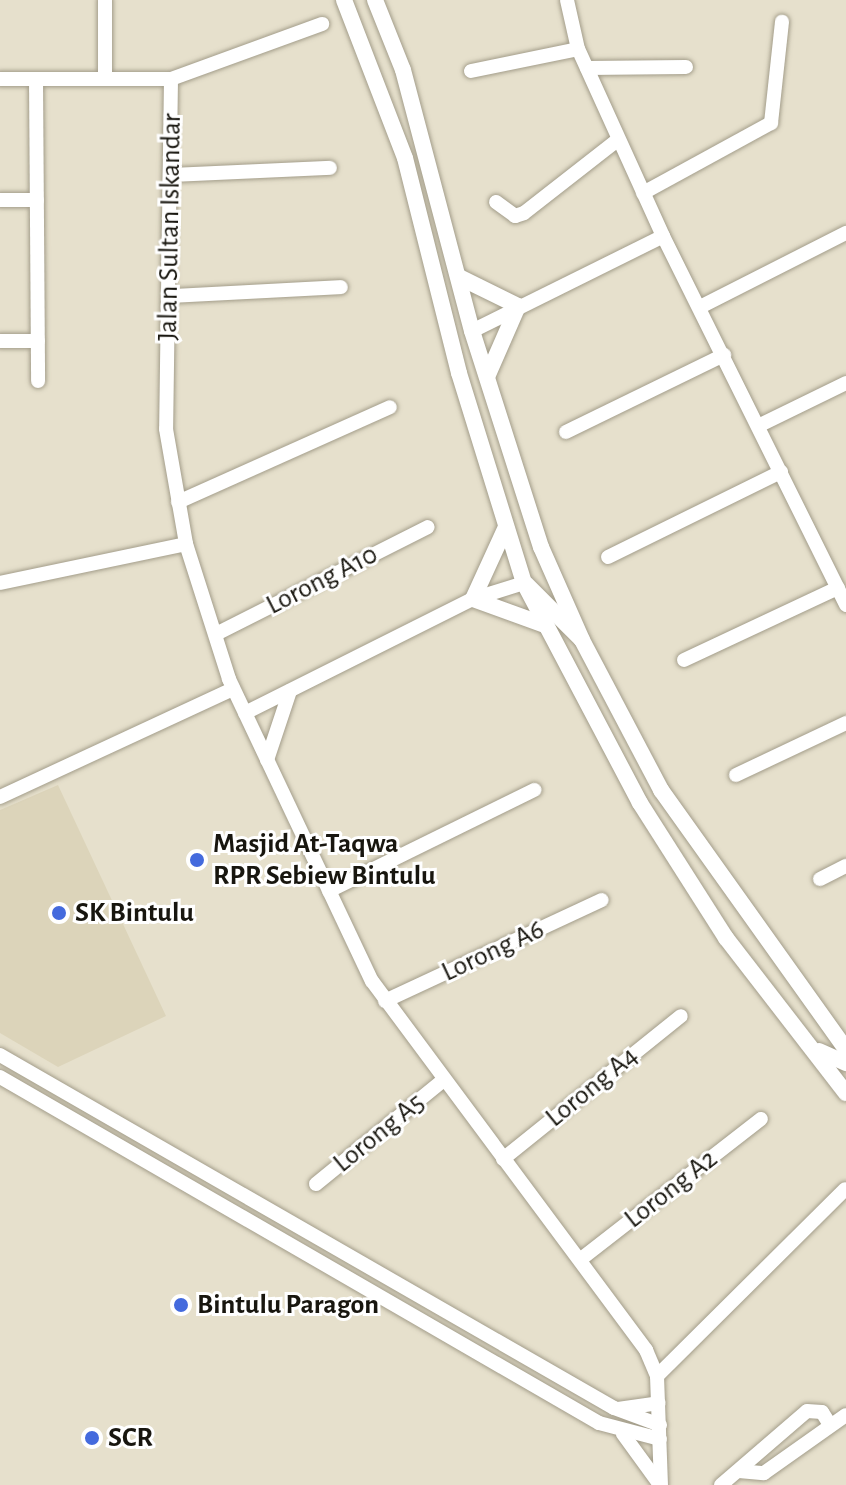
<!DOCTYPE html>
<style>
body{margin:0}
#map{position:relative;width:846px;height:1485px;overflow:hidden;background:#e6e0cc;font-family:"Alegreya Sans",sans-serif}
div>[style]{position:absolute}
.built>*{inset:0;background:#dcd4ba}
.roads{filter:drop-shadow(0 0 2px #a39d8a) drop-shadow(0 0 2px #a39d8a)}
.minor>*{height:14px;margin:-7px;padding:0 7px;transform-origin:7px;border-radius:7px;background:#fff}
.tertiary>*{height:16px;margin:-8px;padding:0 8px;transform-origin:8px;border-radius:8px;background:#fff}
.dots>*{width:22px;height:22px;translate:-50% -50%;box-sizing:border-box;border:4px solid #fff;border-radius:50%}
span{translate:-50% -50%;white-space:nowrap;text-align:center;line-height:1.15;-webkit-text-stroke:6px #fff;paint-order:stroke}
.street-label{font-size:28px;color:#18160f}
.poi-label{font-size:28px;color:#18160f;font-weight:700}
.left{translate:0 -50%;text-align:left}
</style>
<div id="map">
<div class="built">
<div style="clip-path:polygon(58px 785px,166px 1016px,58px 1067px,0 1033px,0 810px)"></div>
</div>
<div class="roads">
<div class="minor">
<div style="left:587px;top:68px;width:99px;rotate:-0.6deg"></div>
<div style="left:471px;top:71px;width:109px;rotate:-11.6deg"></div>
<div style="left:0;top:79px;width:171px"></div>
<div style="left:171px;top:79px;width:161px;rotate:-20deg"></div>
<div style="left:36px;top:79px;width:302px;rotate:89.6deg"></div>
<div style="left:105px;top:79px;width:79px;rotate:-90deg"></div>
<div style="left:171px;top:79px;width:350px;rotate:90.8deg"></div>
<div style="left:166px;top:429px;width:117px;rotate:80.1deg"></div>
<div style="left:173px;top:175px;width:157px;rotate:-2.6deg"></div>
<div style="left:643px;top:193px;width:146px;rotate:-28.7deg"></div>
<div style="left:771px;top:123px;width:102px;rotate:-83.8deg"></div>
<div style="left:0;top:200px;width:37px"></div>
<div style="left:496px;top:202px;width:24px;rotate:36deg"></div>
<div style="left:515px;top:216px;width:9px;rotate:-18deg"></div>
<div style="left:524px;top:213px;width:117px;rotate:-38deg"></div>
<div style="left:663px;top:236px;width:412px;rotate:63.6deg"></div>
<div style="left:172px;top:296px;width:169px;rotate:-3deg"></div>
<div style="left:700px;top:307px;width:164px;rotate:-26.9deg"></div>
<div style="left:472px;top:331px;width:213px;rotate:-26.4deg"></div>
<div style="left:663px;top:236px;width:205px;rotate:-114.4deg"></div>
<div style="left:578px;top:49px;width:50px;rotate:-102.7deg"></div>
<div style="left:0;top:341px;width:38px"></div>
<div style="left:758px;top:426px;width:98px;rotate:-26deg"></div>
<div style="left:566px;top:432px;width:176px;rotate:-26deg"></div>
<div style="left:178px;top:502px;width:232px;rotate:-24.1deg"></div>
<div style="left:608px;top:557px;width:193px;rotate:-26.2deg"></div>
<div style="left:0;top:583px;width:190px;rotate:-11.8deg"></div>
<div style="left:186px;top:544px;width:142px;rotate:72.3deg"></div>
<div style="left:229px;top:679px;width:334px;rotate:64.7deg"></div>
<div style="left:372px;top:981px;width:460px;rotate:53.4deg"></div>
<div style="left:646px;top:1350px;width:28px;rotate:67deg"></div>
<div style="left:657px;top:1376px;width:109px;rotate:87.9deg"></div>
<div style="left:216px;top:634px;width:237px;rotate:-26.8deg"></div>
<div style="left:684px;top:660px;width:170px;rotate:-25.1deg"></div>
<div style="left:245px;top:713px;width:255px;rotate:-26.6deg"></div>
<div style="left:473px;top:599px;width:53px;rotate:-17.4deg"></div>
<div style="left:267px;top:760px;width:73px;rotate:-71.6deg"></div>
<div style="left:736px;top:775px;width:122px;rotate:-25.3deg"></div>
<div style="left:0;top:797px;width:257px;rotate:-24.9deg"></div>
<div style="left:820px;top:879px;width:29px;rotate:-27deg"></div>
<div style="left:329px;top:891px;width:229px;rotate:-26.2deg"></div>
<div style="left:385px;top:1001px;width:239px;rotate:-25deg"></div>
<div style="left:0;top:1055px;width:708px;rotate:29.9deg"></div>
<div style="left:614px;top:1408px;width:49px;rotate:20.3deg"></div>
<div style="left:0;top:1077px;width:692px;rotate:30.01deg"></div>
<div style="left:599px;top:1423px;width:63px;rotate:14.7deg"></div>
<div style="left:503px;top:1159px;width:228px;rotate:-38.8deg"></div>
<div style="left:316px;top:1184px;width:161px;rotate:-39.2deg"></div>
<div style="left:581px;top:1259px;width:228px;rotate:-37.9deg"></div>
<div style="left:657px;top:1376px;width:265px;rotate:-44.8deg"></div>
<div style="left:618px;top:1409px;width:41px;rotate:-8.3deg"></div>
<div style="left:623px;top:1434px;width:63px;rotate:54deg"></div>
<div style="left:739px;top:1471px;width:25px;rotate:5deg"></div>
<div style="left:764px;top:1473px;width:100px;rotate:-35.3deg"></div>
<div style="left:721px;top:1485px;width:113px;rotate:-40.7deg"></div>
<div style="left:807px;top:1411px;width:15px;rotate:4deg"></div>
<div style="left:822px;top:1412px;width:15px;rotate:58deg"></div>
</div>
<div class="tertiary">
<div style="left:344px;top:0;width:169px;rotate:68.9deg"></div>
<div style="left:405px;top:158px;width:222px;rotate:75.9deg"></div>
<div style="left:459px;top:373px;width:220px;rotate:72.8deg"></div>
<div style="left:524px;top:583px;width:249px;rotate:62.2deg"></div>
<div style="left:640px;top:803px;width:160px;rotate:57.5deg"></div>
<div style="left:726px;top:938px;width:196px;rotate:52.3deg"></div>
<div style="left:375px;top:0;width:75px;rotate:68.2deg"></div>
<div style="left:403px;top:70px;width:270px;rotate:75.2deg"></div>
<div style="left:472px;top:331px;width:227px;rotate:72.3deg"></div>
<div style="left:541px;top:547px;width:102px;rotate:66.2deg"></div>
<div style="left:582px;top:640px;width:170px;rotate:62.2deg"></div>
<div style="left:661px;top:790px;width:318px;rotate:54.5deg"></div>
<div style="left:459px;top:277px;width:66px;rotate:26.2deg"></div>
<div style="left:518px;top:306px;width:77px;rotate:113.6deg"></div>
<div style="left:505px;top:529px;width:77px;rotate:114.6deg"></div>
<div style="left:473px;top:599px;width:77px;rotate:19.9deg"></div>
<div style="left:526px;top:584px;width:78px;rotate:45deg"></div>
<div style="left:819px;top:1051px;width:30px;rotate:24deg"></div>
</div>
</div>
<div class="dots">
<div style="left:197px;top:860px;background:#446add"></div>
<div style="left:59px;top:913px;background:#446add"></div>
<div style="left:181px;top:1305px;background:#446add"></div>
<div style="left:92px;top:1438px;background:#446add"></div>
</div>
<div class="street-label">
<span style="left:170px;top:227px;rotate:-89deg">Jalan Sultan Iskandar</span>
<span style="left:322px;top:580px;rotate:-27deg">Lorong A10</span>
<span style="left:493px;top:951px;rotate:-25deg">Lorong A6</span>
<span style="left:592px;top:1087px;rotate:-39deg">Lorong A4</span>
<span style="left:379px;top:1133px;rotate:-39deg">Lorong A5</span>
<span style="left:671px;top:1189px;rotate:-38deg">Lorong A2</span>
</div>
<div class="poi-label">
<span class="left" style="left:213px;top:860px">Masjid At-Taqwa<br>RPR Sebiew Bintulu</span>
<span class="left" style="left:75px;top:913px">SK Bintulu</span>
<span class="left" style="left:197px;top:1305px">Bintulu Paragon</span>
<span class="left" style="left:108px;top:1438px">SCR</span>
</div>
</div>
